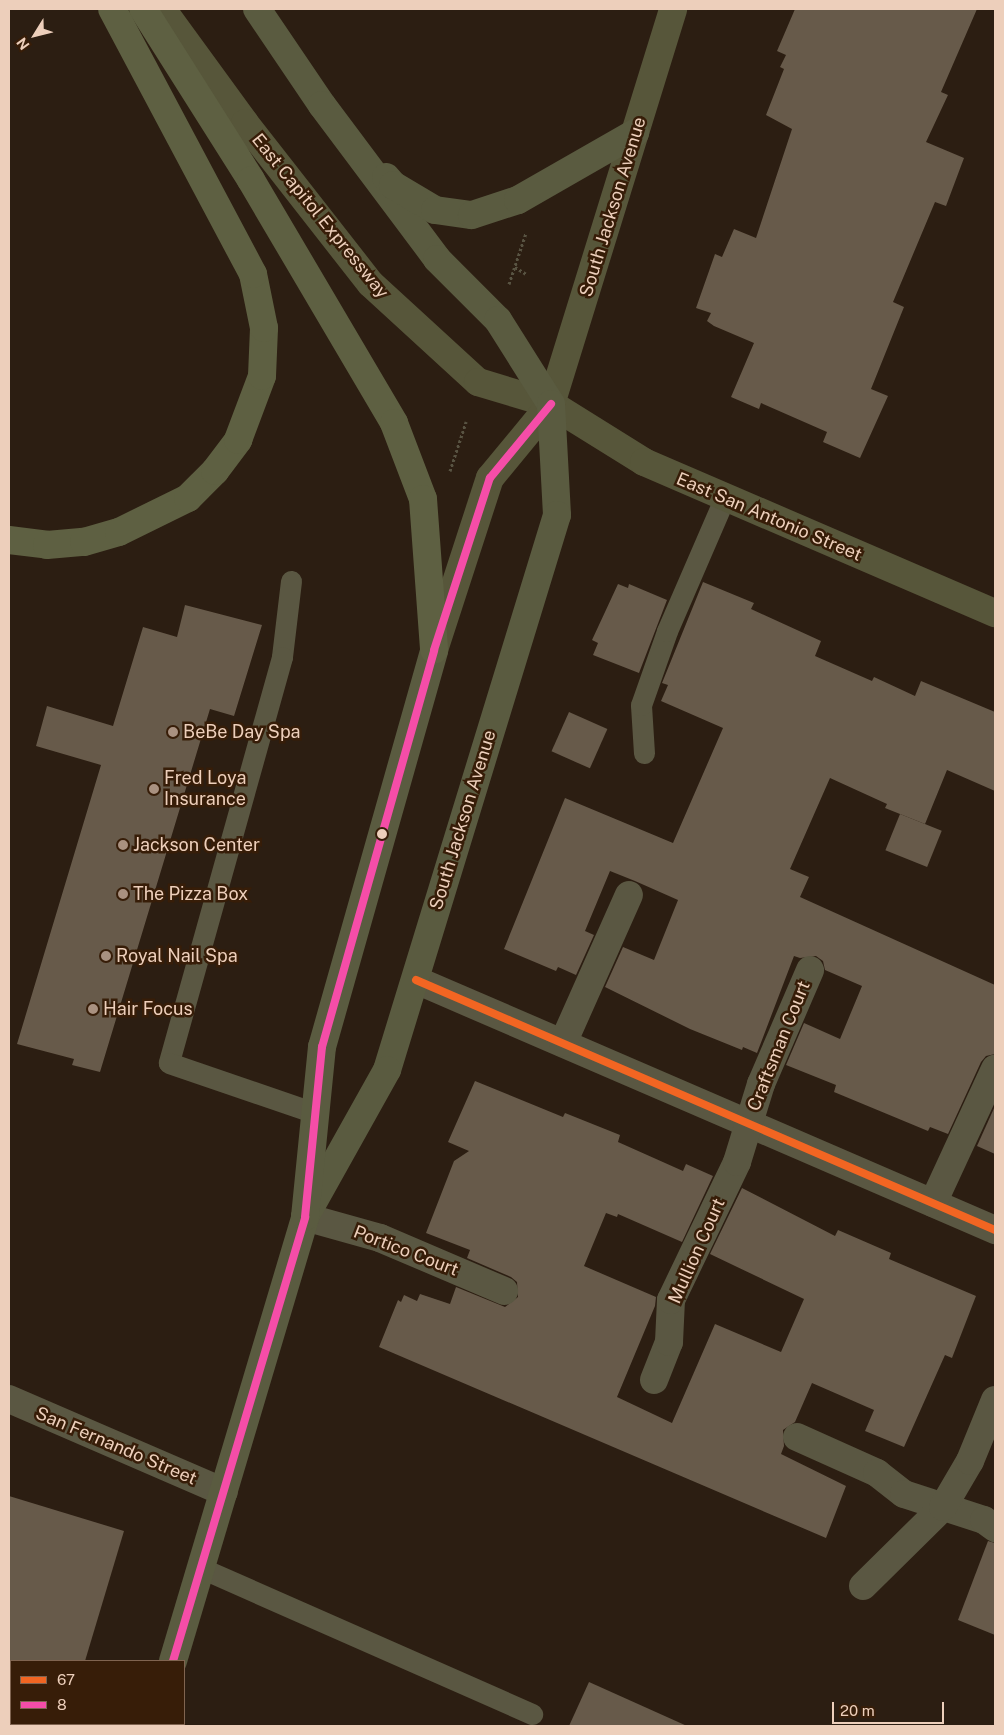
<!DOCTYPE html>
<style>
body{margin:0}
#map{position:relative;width:1004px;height:1735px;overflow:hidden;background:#2c1e12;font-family:"Public Sans",sans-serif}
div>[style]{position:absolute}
.building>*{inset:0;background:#675a4a;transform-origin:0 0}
.path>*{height:3px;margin-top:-1.5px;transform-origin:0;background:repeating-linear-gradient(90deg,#585342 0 2.5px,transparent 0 5px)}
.lane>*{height:21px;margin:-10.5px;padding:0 10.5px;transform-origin:10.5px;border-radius:10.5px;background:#5a5742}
.street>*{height:28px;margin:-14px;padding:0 14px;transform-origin:14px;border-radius:14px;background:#5a5742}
.secondary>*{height:28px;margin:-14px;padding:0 14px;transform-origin:14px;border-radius:14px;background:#57563a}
.primary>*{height:28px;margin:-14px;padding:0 14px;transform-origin:14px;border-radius:14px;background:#5a5b40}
.highway>*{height:28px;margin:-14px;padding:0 14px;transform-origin:14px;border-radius:14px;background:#5e6042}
.bus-1>*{height:8px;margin:-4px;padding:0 4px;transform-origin:4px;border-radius:4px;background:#f26522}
.bus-2>*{height:8px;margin:-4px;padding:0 4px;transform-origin:4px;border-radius:4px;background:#f54da8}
.dots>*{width:14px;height:14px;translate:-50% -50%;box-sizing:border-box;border:2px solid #371d08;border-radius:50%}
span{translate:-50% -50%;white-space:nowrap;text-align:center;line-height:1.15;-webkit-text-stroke:5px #371d08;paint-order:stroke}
.street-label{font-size:18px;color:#edcfbb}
.poi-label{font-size:18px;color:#edcfbb}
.left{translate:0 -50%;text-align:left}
.frame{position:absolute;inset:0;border:10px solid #edcfbb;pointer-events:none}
.legend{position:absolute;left:10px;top:1660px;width:175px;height:65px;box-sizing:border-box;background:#371d08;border:1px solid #806450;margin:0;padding:6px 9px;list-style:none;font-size:15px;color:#edcfbb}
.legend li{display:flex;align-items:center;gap:10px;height:25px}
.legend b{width:25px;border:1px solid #806450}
.north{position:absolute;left:10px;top:10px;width:50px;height:50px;-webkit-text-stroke:4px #371d08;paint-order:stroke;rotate:234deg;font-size:14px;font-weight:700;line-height:20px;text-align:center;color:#edcfbb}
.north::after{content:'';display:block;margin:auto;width:18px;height:22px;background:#edcfbb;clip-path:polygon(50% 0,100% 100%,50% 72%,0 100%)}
.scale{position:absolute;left:832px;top:1702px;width:112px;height:22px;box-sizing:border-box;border:2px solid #edcfbb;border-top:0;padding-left:6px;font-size:15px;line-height:18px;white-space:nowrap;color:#edcfbb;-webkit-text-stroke:4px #371d08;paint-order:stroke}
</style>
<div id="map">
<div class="building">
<div style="clip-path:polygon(795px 9px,977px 9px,941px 92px,948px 95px,926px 142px,964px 158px,946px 206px,935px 202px,893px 302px,904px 307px,871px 389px,888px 396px,860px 458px,823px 442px,827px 432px,761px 403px,759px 409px,731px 397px,754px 343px,714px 326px,707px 321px,711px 313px,696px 308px,715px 254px,722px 257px,734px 229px,756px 238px,792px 129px,766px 115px,784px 69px,780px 67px,786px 55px,777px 51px)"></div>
<div style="clip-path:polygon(703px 582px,754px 603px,751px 609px,821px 641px,815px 656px,872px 681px,874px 677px,915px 696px,921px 681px,995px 712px,995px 791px,947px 770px,925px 824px,885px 808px,887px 804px,830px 778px,790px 869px,809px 877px,800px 897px,995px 985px,995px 1054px,986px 1056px,981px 1062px,948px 1134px,930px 1127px,928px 1131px,834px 1092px,836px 1085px,786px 1065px,804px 1023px,840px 1039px,862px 986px,825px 970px,823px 961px,816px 956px,800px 958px,794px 956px,757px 1053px,743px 1047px,742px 1050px,690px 1029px,605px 987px,623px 947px,654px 960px,678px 900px,635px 881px,610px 871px,585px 931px,594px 935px,576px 975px,558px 967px,556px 971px,504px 949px,565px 798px,673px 843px,723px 728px,661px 701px,668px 685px,662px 683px)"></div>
<div style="clip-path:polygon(618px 584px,628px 588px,629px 584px,667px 600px,639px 673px,593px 655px,598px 643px,592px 640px)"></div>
<div style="clip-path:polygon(185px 605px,262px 625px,234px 716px,210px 709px,100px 1072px,72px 1065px,74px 1059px,17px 1044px,101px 765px,36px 746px,47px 706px,113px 726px,143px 627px,177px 637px)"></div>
<div style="left:569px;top:712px;width:42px;height:43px;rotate:24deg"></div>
<div style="left:900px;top:814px;width:45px;height:39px;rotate:22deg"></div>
<div style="clip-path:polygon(475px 1081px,563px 1117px,565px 1113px,620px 1135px,618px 1142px,683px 1171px,686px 1164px,713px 1176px,682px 1242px,618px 1214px,617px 1217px,606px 1213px,584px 1266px,656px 1297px,655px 1306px,617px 1397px,672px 1423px,715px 1324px,781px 1352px,804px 1299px,710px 1254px,742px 1188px,835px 1236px,838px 1230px,891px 1253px,889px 1259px,976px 1296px,952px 1358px,945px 1355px,904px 1447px,865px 1431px,874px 1410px,812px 1383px,795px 1422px,783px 1430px,784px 1446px,781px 1454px,846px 1486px,826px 1538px,379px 1347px,398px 1300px,401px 1302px,404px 1295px,417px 1301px,420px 1294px,450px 1304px,456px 1287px,505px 1307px,518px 1297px,517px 1282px,511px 1277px,467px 1258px,470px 1250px,426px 1233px,454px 1161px,469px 1151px,448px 1142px)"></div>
<div style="clip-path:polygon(995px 1106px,995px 1154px,977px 1146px)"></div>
<div style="clip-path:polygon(9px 1496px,124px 1531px,85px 1661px,9px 1661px)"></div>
<div style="clip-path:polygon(988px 1541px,995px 1543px,995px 1635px,958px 1620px)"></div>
<div style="clip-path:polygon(589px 1682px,687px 1726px,569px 1726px)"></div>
</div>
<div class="path">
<div style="left:515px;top:267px;width:13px;rotate:32deg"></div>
<div style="left:509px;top:284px;width:54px;rotate:-71.6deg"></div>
<div style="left:450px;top:471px;width:52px;rotate:-71.9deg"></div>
</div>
<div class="lane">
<div style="left:291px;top:581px;width:77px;rotate:96.8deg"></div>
<div style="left:282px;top:657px;width:421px;rotate:105.6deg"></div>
<div style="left:169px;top:1063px;width:154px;rotate:18.9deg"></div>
<div style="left:644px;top:753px;width:48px;rotate:-93.6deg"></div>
<div style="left:641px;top:705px;width:78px;rotate:-70.6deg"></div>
<div style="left:667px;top:631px;width:144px;rotate:-66.6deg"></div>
<div style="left:201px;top:1568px;width:362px;rotate:23.8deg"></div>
</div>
<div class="street">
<div style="left:416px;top:980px;width:631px;rotate:23.35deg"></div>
<div style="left:563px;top:1043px;width:162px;rotate:-66deg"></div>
<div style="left:933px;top:1203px;width:148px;rotate:-65.2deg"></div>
<div style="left:305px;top:1217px;width:78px;rotate:15.6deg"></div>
<div style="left:380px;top:1238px;width:135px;rotate:23.1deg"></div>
<div style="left:654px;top:1380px;width:41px;rotate:-68.5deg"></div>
<div style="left:669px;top:1342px;width:42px;rotate:-87.3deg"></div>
<div style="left:671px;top:1300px;width:153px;rotate:-64.4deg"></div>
<div style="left:737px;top:1162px;width:82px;rotate:-72.9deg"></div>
<div style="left:761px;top:1084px;width:124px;rotate:-66.7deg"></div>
<div style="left:9px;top:1399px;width:234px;rotate:23.4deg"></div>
<div style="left:797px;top:1437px;width:88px;rotate:24.2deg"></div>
<div style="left:877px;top:1473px;width:34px;rotate:38deg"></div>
<div style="left:904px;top:1494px;width:84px;rotate:18deg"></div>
<div style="left:984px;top:1520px;width:14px;rotate:36deg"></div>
<div style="left:863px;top:1586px;width:112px;rotate:-44.6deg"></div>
<div style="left:943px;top:1507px;width:53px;rotate:-59.6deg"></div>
<div style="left:970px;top:1461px;width:66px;rotate:-67.7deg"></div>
</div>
<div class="secondary">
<div style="left:162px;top:9px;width:141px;rotate:53.9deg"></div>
<div style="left:245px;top:123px;width:204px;rotate:52deg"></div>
<div style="left:371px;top:284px;width:145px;rotate:42.5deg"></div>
<div style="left:478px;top:382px;width:76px;rotate:16.8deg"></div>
<div style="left:551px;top:404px;width:110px;rotate:31.9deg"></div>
<div style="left:644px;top:462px;width:382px;rotate:23.3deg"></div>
<div style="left:434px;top:650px;width:181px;rotate:-72deg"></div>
<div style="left:490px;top:478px;width:96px;rotate:-50.5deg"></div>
<div style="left:551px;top:404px;width:413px;rotate:-72.8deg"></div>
</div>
<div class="primary">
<div style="left:257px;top:9px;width:116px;rotate:55.9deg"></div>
<div style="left:322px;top:105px;width:192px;rotate:53.2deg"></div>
<div style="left:437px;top:259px;width:86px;rotate:45deg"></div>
<div style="left:498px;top:320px;width:99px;rotate:57.8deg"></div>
<div style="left:551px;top:404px;width:111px;rotate:86.9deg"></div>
<div style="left:557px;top:515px;width:580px;rotate:107.03deg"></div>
<div style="left:387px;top:1070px;width:168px;rotate:119.2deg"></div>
<div style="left:386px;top:177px;width:11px;rotate:49deg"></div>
<div style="left:393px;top:185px;width:49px;rotate:30.8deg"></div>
<div style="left:435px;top:210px;width:37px;rotate:8deg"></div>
<div style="left:472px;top:215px;width:48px;rotate:-18.1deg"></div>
<div style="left:518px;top:200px;width:135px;rotate:-29.8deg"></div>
<div style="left:173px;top:1661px;width:463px;rotate:-73.4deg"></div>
<div style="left:305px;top:1217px;width:171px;rotate:-84.3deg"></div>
<div style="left:322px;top:1047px;width:412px;rotate:-74.2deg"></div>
<div style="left:154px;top:1726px;width:2px;rotate:-63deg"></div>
</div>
<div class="highway">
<div style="left:143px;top:9px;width:202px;rotate:57.7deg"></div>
<div style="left:251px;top:180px;width:282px;rotate:59.5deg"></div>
<div style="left:394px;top:423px;width:81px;rotate:69.1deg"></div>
<div style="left:423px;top:499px;width:151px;rotate:85.8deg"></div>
<div style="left:9px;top:540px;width:38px;rotate:7deg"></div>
<div style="left:47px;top:545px;width:37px;rotate:-5deg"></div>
<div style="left:84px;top:542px;width:36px;rotate:-16deg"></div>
<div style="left:119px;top:532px;width:77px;rotate:-26.2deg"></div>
<div style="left:188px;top:498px;width:38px;rotate:-45deg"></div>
<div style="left:215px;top:471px;width:39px;rotate:-53deg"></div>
<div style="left:238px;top:440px;width:68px;rotate:-69.4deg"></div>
<div style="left:262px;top:376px;width:48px;rotate:-87.6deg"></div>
<div style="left:264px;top:328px;width:55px;rotate:-101.5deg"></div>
<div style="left:253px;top:274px;width:300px;rotate:-118deg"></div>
</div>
<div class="bus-1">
<div style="left:416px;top:980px;width:631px;rotate:23.35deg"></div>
</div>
<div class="bus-2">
<div style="left:173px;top:1661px;width:463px;rotate:-73.4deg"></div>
<div style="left:305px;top:1217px;width:171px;rotate:-84.3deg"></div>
<div style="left:322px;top:1047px;width:412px;rotate:-74.2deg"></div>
<div style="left:434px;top:650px;width:181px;rotate:-72deg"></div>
<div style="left:490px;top:478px;width:96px;rotate:-50.5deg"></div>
</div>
<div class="dots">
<div style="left:173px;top:732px;background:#a99180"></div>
<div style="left:154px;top:789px;background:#a99180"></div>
<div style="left:382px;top:834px;background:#edcfbb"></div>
<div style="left:123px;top:845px;background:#a99180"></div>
<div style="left:123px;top:894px;background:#a99180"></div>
<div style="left:106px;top:956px;background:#a99180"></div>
<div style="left:93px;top:1009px;background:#a99180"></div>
</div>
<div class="street-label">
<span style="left:613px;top:207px;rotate:-73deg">South Jackson Avenue</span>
<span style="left:320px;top:216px;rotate:51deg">East Capitol Expressway</span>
<span style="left:769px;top:517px;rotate:23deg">East San Antonio Street</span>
<span style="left:463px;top:820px;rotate:-73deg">South Jackson Avenue</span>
<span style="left:779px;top:1046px;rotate:-68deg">Craftsman Court</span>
<span style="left:406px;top:1251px;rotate:21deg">Portico Court</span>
<span style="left:697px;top:1251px;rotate:-66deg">Mullion Court</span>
<span style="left:116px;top:1446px;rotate:23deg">San Fernando Street</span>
</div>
<div class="poi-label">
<span class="left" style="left:183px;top:732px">BeBe Day Spa</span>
<span class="left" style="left:164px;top:789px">Fred Loya<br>Insurance</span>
<span class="left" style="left:133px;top:845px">Jackson Center</span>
<span class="left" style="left:133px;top:894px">The Pizza Box</span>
<span class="left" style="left:116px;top:956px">Royal Nail Spa</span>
<span class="left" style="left:103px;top:1009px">Hair Focus</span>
</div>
<div class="frame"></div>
<ul class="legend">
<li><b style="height:6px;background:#f26522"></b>67</li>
<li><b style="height:6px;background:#f54da8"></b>8</li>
</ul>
<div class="north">N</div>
<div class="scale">20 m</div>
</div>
